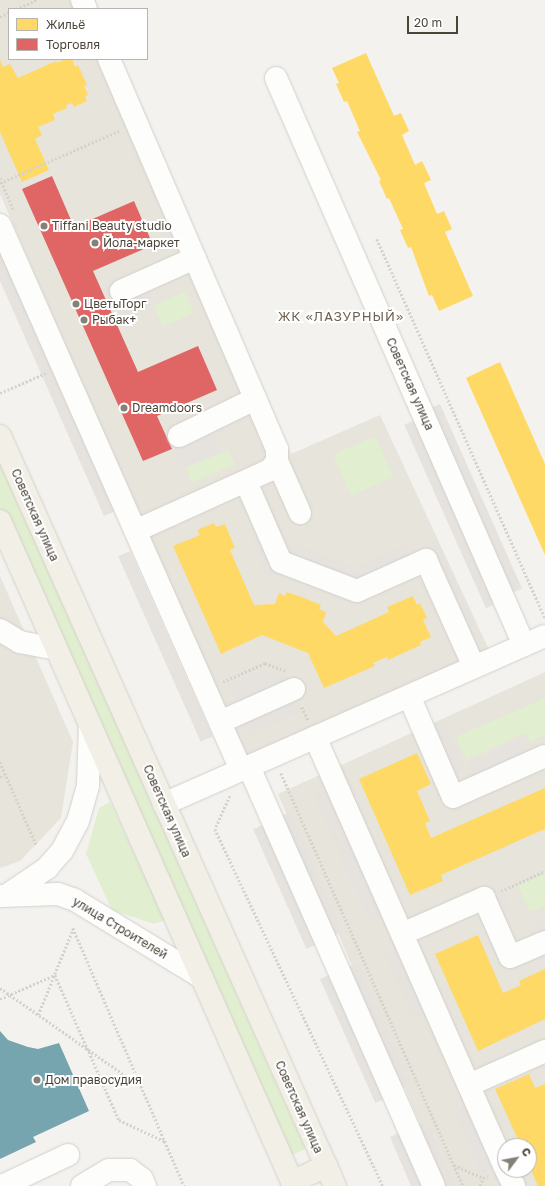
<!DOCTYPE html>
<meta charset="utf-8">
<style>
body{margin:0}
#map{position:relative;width:545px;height:1186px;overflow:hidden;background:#f4f2ee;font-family:"Golos Text",sans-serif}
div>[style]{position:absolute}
.residential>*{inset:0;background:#e7e4dc}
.green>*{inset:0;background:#e1eecf;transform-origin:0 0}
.parking>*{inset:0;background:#e6e3df;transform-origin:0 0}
.homes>*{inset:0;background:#ffd966}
.shops>*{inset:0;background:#e06666}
.public>*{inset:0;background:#76a5af}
.path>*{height:2.5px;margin-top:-1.25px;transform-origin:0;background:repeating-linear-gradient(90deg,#d3d2cc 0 2px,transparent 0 4px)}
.roads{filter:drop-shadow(0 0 1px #d2d0cb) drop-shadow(0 0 1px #d2d0cb)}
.minor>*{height:22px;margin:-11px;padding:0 11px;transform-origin:11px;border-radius:11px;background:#fdfdfc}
.major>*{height:22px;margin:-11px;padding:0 11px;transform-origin:11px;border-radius:11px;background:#f2efe6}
.dots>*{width:11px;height:11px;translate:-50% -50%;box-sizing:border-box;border:2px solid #fff;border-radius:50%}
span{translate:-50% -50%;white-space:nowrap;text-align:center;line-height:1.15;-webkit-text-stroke:4px #fff;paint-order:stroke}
.poi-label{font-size:12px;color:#4b4439}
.left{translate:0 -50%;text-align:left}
.street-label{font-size:12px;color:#4b4439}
.neighbourhood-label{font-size:13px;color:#6e6250;letter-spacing:1px}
.legend{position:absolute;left:8px;top:8px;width:140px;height:52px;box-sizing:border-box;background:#fff;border:1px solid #b7b4b0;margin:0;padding:5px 7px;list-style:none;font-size:12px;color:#4b4439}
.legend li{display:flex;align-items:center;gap:8px;height:20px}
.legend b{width:20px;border:1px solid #b7b4b0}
.north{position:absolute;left:497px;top:1138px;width:40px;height:40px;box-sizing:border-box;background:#fff;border:1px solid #b7b4b0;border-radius:50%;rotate:58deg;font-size:11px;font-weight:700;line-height:16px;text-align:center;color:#4b4439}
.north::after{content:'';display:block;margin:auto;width:14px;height:18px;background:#868178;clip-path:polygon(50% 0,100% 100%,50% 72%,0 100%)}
.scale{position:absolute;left:407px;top:16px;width:51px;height:18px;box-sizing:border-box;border:2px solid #4b4439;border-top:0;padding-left:5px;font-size:12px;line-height:14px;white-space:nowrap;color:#4b4439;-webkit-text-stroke:3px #fff;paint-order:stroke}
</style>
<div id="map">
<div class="residential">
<div style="clip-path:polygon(0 0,95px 0,99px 9px,9px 9px,9px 59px,121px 59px,291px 454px,380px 415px,491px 654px,247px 764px,0 194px)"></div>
<div style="clip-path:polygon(0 576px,73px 742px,61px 818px,20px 861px,0 868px)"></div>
<div style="clip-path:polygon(evenodd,545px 672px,545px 1186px,447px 1186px,278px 794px,545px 672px,505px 1146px,529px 1146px,529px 1170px,505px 1170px,505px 1146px)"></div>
</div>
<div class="green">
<div style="left:185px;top:292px;width:23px;height:34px;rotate:67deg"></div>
<div style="left:375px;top:436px;width:45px;height:46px;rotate:66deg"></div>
<div style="left:229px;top:450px;width:16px;height:47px;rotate:68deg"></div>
<div style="left:0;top:463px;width:751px;height:20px;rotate:66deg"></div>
<div style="clip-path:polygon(545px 698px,545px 735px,530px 742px,526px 733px,466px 760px,456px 737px)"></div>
<div style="clip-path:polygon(110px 802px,165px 920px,154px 924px,112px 910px,86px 854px,99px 808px)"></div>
<div style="clip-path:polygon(545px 874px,545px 906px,530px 912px,518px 885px)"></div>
</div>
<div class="parking">
<div style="clip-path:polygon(0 225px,125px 507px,104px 516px,0 281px)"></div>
<div style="clip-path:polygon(144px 268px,153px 286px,151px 308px,119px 321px,103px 286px)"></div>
<div style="left:440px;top:404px;width:202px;height:13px;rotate:66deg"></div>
<div style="clip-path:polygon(209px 412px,217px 428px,218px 453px,182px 469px,165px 431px)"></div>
<div style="left:417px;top:419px;width:201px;height:14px;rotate:66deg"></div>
<div style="clip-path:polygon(267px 493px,288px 541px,355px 567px,413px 541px,419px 553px,353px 582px,282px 555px,256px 497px)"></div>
<div style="left:261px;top:536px;width:44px;height:11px;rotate:66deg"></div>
<div style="left:436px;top:539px;width:100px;height:12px;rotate:66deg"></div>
<div style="left:130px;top:551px;width:203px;height:13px;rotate:66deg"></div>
<div style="clip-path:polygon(264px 669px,285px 677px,301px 712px,249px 735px,227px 685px)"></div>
<div style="left:443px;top:721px;width:52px;height:12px;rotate:66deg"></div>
<div style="left:522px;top:739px;width:20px;height:60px;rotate:66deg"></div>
<div style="left:326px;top:789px;width:141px;height:14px;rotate:66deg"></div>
<div style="left:290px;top:812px;width:131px;height:12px;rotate:66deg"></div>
<div style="left:265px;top:824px;width:131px;height:13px;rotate:66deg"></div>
<div style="left:501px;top:887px;width:30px;height:11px;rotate:67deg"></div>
<div style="clip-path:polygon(545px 916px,545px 931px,539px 934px,533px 921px)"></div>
<div style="left:397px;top:948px;width:72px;height:14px;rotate:66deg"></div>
<div style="left:357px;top:963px;width:133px;height:13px;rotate:66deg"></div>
<div style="left:331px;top:974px;width:136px;height:12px;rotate:66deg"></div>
<div style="left:467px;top:1107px;width:68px;height:14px;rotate:66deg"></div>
<div style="clip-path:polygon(427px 1121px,455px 1186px,442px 1186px,415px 1126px)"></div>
<div style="clip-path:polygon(401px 1132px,425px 1186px,411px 1186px,390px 1137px)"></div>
</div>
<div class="homes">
<div style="clip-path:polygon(366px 53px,394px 116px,401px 113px,409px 131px,402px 135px,415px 165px,422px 161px,431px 180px,424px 183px,437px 214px,444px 211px,452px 229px,445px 232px,473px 296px,439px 311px,432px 295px,429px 296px,411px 247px,408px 248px,400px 230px,403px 229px,389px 198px,387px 199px,379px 181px,381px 180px,357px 132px,360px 131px,347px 101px,344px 102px,336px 84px,339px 83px,332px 68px)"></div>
<div style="clip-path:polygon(66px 59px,72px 59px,75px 67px,78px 65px,87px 85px,84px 86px,88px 95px,85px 96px,87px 101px,74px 107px,72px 103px,66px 105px,67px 108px,53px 114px,55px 120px,38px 127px,42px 135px,35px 139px,49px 170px,22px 182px,0 132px,0 60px,3px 67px,10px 64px,18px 78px,56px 61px,57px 63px)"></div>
<div style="clip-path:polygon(500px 362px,545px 464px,545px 555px,466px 378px)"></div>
<div style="clip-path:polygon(214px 523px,216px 527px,225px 524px,235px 548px,230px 550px,254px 605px,275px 604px,279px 593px,285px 596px,287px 592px,304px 598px,321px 605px,319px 609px,326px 612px,323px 622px,336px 636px,389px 612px,387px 607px,413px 596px,417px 605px,420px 603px,427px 618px,423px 620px,431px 637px,420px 642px,421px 645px,388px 660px,387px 657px,373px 663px,375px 666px,324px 688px,308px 653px,262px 635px,221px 654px,173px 546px,200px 535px,197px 530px)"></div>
<div style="clip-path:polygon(417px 753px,431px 784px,417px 791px,430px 821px,425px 823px,431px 838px,545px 788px,545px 829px,441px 875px,443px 881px,410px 895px,359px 779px)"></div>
<div style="clip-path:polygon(478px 935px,503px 993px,521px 985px,519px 981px,545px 969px,545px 1019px,478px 1051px,435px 954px)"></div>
<div style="clip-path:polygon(529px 1074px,535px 1088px,545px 1084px,545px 1186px,538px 1186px,529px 1165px,529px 1146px,521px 1146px,495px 1089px)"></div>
</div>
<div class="shops">
<div style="clip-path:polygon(52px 176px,74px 227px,134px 201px,153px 245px,93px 271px,138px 372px,198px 346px,217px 390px,157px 416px,172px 449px,143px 461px,22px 189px)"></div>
</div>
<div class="public">
<div style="clip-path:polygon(0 1031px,8px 1040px,28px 1047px,38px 1049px,59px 1043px,89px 1111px,33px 1137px,36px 1142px,0 1159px)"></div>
</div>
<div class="path">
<div style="left:16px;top:9px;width:22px;rotate:-24deg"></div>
<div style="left:0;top:17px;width:10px;rotate:-29deg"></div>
<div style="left:0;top:178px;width:36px;rotate:67deg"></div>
<div style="left:0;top:183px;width:130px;rotate:-23.6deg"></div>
<div style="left:377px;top:239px;width:415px;rotate:66.1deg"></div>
<div style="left:0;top:393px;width:50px;rotate:-23.5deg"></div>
<div style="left:223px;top:682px;width:46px;rotate:-24.3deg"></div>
<div style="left:265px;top:663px;width:22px;rotate:21deg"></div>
<div style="left:302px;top:707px;width:14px;rotate:65deg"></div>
<div style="left:0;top:762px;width:90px;rotate:66.3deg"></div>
<div style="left:281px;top:773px;width:451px;rotate:66.2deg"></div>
<div style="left:0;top:777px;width:5px;rotate:-22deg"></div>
<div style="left:230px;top:796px;width:36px;rotate:114deg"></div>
<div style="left:215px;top:829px;width:395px;rotate:64.8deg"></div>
<div style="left:501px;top:891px;width:48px;rotate:-24.4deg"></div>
<div style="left:73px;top:928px;width:281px;rotate:66.7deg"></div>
<div style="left:0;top:988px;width:169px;rotate:34.9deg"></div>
<div style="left:0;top:999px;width:60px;rotate:-23.6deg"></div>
<div style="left:55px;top:975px;width:158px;rotate:66.2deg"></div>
<div style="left:119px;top:1120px;width:50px;rotate:25deg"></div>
<div style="left:38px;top:1015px;width:93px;rotate:-67.9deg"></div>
<div style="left:454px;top:1165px;width:32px;rotate:24deg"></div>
<div style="left:483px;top:1178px;width:5px;rotate:-22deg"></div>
<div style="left:480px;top:1186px;width:9px;rotate:-69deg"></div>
</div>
<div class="roads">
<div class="minor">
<div style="left:82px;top:0;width:10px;rotate:66deg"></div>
<div style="left:109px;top:59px;width:425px;rotate:66.7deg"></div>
<div style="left:277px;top:449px;width:12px;rotate:90deg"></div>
<div style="left:277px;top:461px;width:11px;rotate:128deg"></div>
<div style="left:270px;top:470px;width:148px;rotate:155.7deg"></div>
<div style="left:276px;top:78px;width:619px;rotate:66.38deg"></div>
<div style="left:0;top:225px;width:596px;rotate:66.14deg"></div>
<div style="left:121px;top:291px;width:81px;rotate:-24deg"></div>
<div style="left:179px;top:436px;width:85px;rotate:-26deg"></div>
<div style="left:277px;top:461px;width:57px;rotate:66.1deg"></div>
<div style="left:246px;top:482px;width:87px;rotate:66.4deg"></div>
<div style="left:281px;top:562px;width:81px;rotate:20.9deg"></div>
<div style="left:357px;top:591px;width:76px;rotate:-24.2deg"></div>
<div style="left:426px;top:560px;width:117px;rotate:65.8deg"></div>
<div style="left:0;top:630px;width:23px;rotate:31deg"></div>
<div style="left:20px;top:642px;width:37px;rotate:11deg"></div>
<div style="left:409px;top:696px;width:110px;rotate:66.5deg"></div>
<div style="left:453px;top:797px;width:101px;rotate:-24deg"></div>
<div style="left:220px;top:722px;width:81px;rotate:-24deg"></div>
<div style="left:315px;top:737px;width:470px;rotate:66.2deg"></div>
<div style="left:249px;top:767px;width:458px;rotate:66.2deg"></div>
<div style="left:164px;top:804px;width:416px;rotate:-23.8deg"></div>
<div style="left:10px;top:893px;width:45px;rotate:-34deg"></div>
<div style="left:47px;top:868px;width:23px;rotate:-49deg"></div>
<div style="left:62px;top:851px;width:34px;rotate:-62deg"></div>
<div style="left:78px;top:821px;width:37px;rotate:-74deg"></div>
<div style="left:88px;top:785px;width:60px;rotate:-88.1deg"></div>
<div style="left:0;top:896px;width:58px;rotate:-2deg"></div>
<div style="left:58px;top:894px;width:18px;rotate:19deg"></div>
<div style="left:75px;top:900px;width:148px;rotate:31.4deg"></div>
<div style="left:402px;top:934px;width:90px;rotate:-23.7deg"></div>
<div style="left:484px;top:898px;width:64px;rotate:66.2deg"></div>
<div style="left:510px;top:957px;width:38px;rotate:-23deg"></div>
<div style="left:469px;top:1085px;width:83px;rotate:-24.1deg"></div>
<div style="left:506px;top:1170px;width:18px;rotate:63deg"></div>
<div style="left:2px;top:1186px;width:73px;rotate:-25.2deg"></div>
<div style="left:82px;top:1186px;width:31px;rotate:-31deg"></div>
<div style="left:109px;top:1170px;width:21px"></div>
<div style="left:130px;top:1170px;width:15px;rotate:37deg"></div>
<div style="left:142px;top:1179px;width:8px;rotate:67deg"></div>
</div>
<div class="major">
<div style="left:0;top:436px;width:821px;rotate:65.93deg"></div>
<div style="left:0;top:521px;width:727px;rotate:66.15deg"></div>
<div style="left:292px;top:1182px;width:38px;rotate:-25deg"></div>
</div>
</div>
<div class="dots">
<div style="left:44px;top:226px;background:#868178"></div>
<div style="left:95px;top:243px;background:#868178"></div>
<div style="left:76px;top:304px;background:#868178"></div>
<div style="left:84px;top:320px;background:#868178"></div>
<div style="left:124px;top:408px;background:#868178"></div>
<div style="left:37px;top:1080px;background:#868178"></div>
</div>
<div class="poi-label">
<span class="left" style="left:52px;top:226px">Tiffani Beauty studio</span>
<span class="left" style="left:103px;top:243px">Йола-маркет</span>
<span class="left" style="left:84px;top:304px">ЦветыТорг</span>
<span class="left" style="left:92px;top:320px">Рыбак+</span>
<span class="left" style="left:132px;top:408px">Dreamdoors</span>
<span class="left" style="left:45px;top:1080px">Дом правосудия</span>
</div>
<div class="street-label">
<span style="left:410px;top:384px;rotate:66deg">Советская улица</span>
<span style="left:35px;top:515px;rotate:66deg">Советская улица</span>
<span style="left:167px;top:811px;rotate:66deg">Советская улица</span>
<span style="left:120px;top:928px;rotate:31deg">улица Строителей</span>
<span style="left:299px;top:1107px;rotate:66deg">Советская улица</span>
</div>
<div class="neighbourhood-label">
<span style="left:341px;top:316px">ЖК «ЛАЗУРНЫЙ»</span>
</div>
<ul class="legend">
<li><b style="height:11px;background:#ffd966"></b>Жильё</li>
<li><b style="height:11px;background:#e06666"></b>Торговля</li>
</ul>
<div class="north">С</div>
<div class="scale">20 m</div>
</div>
